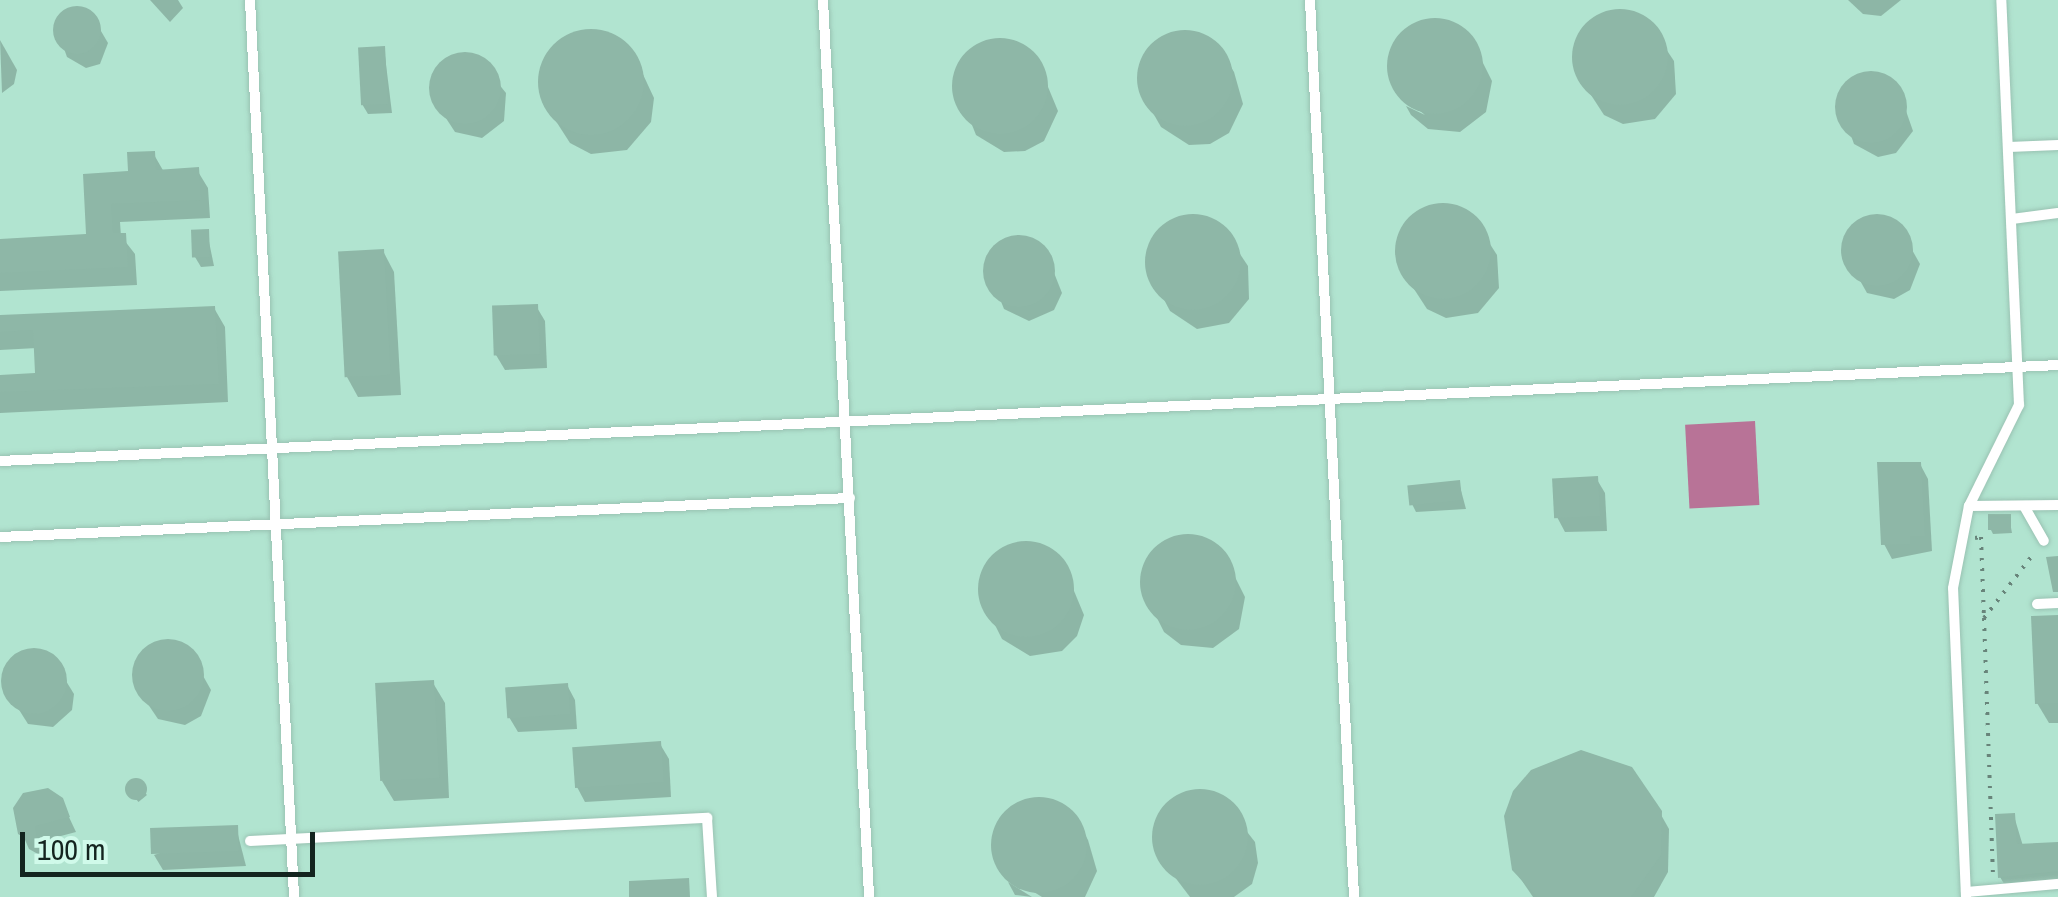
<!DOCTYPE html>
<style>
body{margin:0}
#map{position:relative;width:2058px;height:897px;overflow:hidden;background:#c3eddd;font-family:"Archivo Narrow",sans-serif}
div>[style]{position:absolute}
.built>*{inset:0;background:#b1e4d0;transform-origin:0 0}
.water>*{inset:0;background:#b87397;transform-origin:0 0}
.shadow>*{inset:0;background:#0003;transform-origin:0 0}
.building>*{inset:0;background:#8eb7a7;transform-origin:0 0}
.round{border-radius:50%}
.path>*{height:4px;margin-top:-2px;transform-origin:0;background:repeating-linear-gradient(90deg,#68847a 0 2.5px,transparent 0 10.5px)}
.roads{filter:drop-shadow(0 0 2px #99c2b2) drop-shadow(0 0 2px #99c2b2)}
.lane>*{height:10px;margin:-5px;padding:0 5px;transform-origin:5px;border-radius:5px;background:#fff}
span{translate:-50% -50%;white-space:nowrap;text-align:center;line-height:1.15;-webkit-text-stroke:8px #d0faea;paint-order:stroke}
.scale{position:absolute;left:20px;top:832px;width:295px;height:45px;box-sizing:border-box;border:5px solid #14241f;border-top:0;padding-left:12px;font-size:30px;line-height:35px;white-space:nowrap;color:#14241f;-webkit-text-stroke:8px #d0faea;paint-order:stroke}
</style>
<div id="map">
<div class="built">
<div style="left:0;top:0;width:2058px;height:897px"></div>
</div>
<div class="water">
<div style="left:1755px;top:421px;width:84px;height:70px;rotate:87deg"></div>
</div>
<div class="shadow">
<div style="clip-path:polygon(150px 0,178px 0,183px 8px,170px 22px)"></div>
<div style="clip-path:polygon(1848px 0,1901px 0,1881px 16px,1863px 14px)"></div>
<div style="clip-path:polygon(77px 8px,91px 14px,108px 43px,100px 64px,86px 68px,67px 57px,56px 26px,63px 13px)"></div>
<div style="clip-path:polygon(1629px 13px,1648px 22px,1674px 61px,1676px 94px,1655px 119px,1623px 124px,1604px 115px,1578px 75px,1577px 43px,1597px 18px)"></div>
<div style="clip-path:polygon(1422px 22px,1454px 25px,1471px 39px,1492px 81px,1486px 112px,1460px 132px,1428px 129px,1411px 115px,1406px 106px,1425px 115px,1399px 94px,1390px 73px,1396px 42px)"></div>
<div style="clip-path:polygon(603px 33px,633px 53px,654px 98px,651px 122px,627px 150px,591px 154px,570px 143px,543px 101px,543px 64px,567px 37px)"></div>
<div style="clip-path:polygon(1172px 34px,1194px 34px,1221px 51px,1234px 72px,1243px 104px,1229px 133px,1210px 144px,1189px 145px,1161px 127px,1149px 106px,1139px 74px,1153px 45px)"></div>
<div style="clip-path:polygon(0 40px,17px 70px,14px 84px,2px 93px)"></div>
<div style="clip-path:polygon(1009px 41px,1036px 58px,1058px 111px,1044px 141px,1025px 151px,1004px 152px,976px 135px,955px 82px,969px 53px,987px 42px)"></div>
<div style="clip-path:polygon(384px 48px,392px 113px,368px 114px,362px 104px)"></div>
<div style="clip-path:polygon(458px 56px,477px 57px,506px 93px,504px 121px,482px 138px,455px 132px,434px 100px,436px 72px)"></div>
<div style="clip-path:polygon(1873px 74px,1898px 88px,1913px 131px,1896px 153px,1878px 157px,1854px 144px,1838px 100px,1855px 78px)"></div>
<div style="clip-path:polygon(153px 153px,164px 172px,197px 170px,208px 188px,210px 218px,120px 222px,121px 236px,135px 254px,137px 285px,0 291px,0 241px,89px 237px,130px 174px)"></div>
<div style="clip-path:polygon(1452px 207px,1472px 216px,1497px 255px,1499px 288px,1478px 313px,1446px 318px,1427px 309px,1401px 269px,1400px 237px,1420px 212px)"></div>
<div style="clip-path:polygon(1870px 217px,1897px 223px,1920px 264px,1910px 290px,1894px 299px,1867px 293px,1844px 252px,1848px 234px)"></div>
<div style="clip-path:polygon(1202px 218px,1222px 227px,1248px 266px,1249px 299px,1229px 323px,1197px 329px,1170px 311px,1148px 269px,1150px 248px,1171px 223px)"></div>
<div style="clip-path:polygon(207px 232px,214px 266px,201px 267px,195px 257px)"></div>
<div style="clip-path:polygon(1019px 238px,1045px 250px,1062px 293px,1054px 310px,1029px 321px,1004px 309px,987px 266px,994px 249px)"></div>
<div style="clip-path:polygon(383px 251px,394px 272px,401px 395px,358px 397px,347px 377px)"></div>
<div style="clip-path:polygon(536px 306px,545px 321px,547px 368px,505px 370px,496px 355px)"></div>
<div style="clip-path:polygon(214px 308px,225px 327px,228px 402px,0 413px,0 377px,38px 376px,37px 348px,0 350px,0 318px)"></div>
<div style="clip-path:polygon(1920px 464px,1928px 479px,1932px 551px,1892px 559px,1884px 544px)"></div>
<div style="clip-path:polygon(1596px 478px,1605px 493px,1607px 531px,1565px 532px,1557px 517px)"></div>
<div style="clip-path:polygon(1459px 483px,1466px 509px,1416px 512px,1411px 502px)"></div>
<div style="clip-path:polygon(2009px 517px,2012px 533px,1993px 534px,1991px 530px)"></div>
<div style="clip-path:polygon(1175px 539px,1207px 541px,1224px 555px,1245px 597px,1239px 629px,1213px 648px,1181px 645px,1164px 632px,1143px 590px,1149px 558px)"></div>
<div style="clip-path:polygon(1035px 545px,1062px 562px,1084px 615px,1077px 636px,1062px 651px,1030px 656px,1002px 639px,981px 597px,983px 575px,1003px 550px)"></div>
<div style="clip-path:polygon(2058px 556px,2058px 592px,2053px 592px,2046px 557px)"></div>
<div style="clip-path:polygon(2058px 617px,2058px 723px,2049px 723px,2037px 703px)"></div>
<div style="clip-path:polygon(161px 643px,188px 649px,211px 690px,201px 716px,185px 725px,158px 719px,137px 688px,139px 659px)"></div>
<div style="clip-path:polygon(25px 652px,50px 655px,74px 694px,72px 710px,53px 727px,28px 724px,4px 686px,11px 661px)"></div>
<div style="clip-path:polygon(433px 683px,445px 703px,449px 798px,394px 801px,382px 781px)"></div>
<div style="clip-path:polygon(567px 685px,575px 700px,577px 729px,518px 732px,509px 717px)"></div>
<div style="clip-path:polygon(660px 744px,669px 759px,671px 797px,585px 802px,577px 787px)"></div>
<div style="left:136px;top:782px;width:17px;height:11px;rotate:50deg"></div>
<div style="clip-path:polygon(1188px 794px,1219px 796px,1255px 842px,1258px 863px,1252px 884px,1234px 897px,1190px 897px,1158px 855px,1155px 834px,1162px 813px)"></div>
<div style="clip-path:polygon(25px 795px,61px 800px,76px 832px,42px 841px,45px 858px,29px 849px,15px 817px)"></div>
<div style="clip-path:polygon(1048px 801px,1076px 818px,1088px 840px,1097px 871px,1085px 897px,1042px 897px,1003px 873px,995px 853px,996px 831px,1017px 806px)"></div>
<div style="clip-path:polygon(1660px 813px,1669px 829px,1668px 872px,1654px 897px,1533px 897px,1514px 869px)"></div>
<div style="clip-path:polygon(2014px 816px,2023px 846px,2058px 845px,2058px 887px,2009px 892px,2000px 877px)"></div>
<div style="clip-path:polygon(236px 827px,246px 866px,163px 870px,154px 855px)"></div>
<div style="clip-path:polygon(1008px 882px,1032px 897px,1015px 895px)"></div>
</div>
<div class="building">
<div class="round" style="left:53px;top:6px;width:48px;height:48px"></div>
<div class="round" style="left:1572px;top:9px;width:96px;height:96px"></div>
<div class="round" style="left:1387px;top:18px;width:96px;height:96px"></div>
<div class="round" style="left:538px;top:29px;width:106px;height:106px"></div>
<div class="round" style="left:1137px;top:30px;width:96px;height:96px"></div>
<div class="round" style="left:952px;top:38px;width:96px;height:96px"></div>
<div style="left:385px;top:46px;width:58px;height:27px;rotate:87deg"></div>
<div class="round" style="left:429px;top:52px;width:72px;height:72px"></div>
<div class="round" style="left:1835px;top:71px;width:72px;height:72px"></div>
<div style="clip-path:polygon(155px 151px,156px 170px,199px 167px,201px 200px,111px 204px,113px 233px,126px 233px,128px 267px,0 273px,0 239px,86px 234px,83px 174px,128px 171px,127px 152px)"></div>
<div class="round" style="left:1395px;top:203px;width:96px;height:96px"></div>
<div class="round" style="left:1145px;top:214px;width:96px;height:96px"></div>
<div class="round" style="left:1841px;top:214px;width:72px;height:72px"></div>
<div style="left:209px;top:229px;width:28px;height:18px;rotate:88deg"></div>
<div class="round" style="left:983px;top:235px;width:72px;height:72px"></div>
<div style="left:384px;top:249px;width:126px;height:46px;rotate:87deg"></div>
<div style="left:538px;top:304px;width:50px;height:46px;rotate:88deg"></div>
<div style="clip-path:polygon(215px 306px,219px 384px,0 392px,0 375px,35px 373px,33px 330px,0 332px,0 315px)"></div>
<div style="clip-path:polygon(1877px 462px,1921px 462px,1925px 536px,1910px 536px,1910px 544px,1881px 545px)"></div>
<div style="left:1598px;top:476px;width:40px;height:46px;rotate:87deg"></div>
<div style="left:1460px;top:480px;width:20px;height:53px;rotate:84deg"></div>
<div style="left:2011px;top:514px;width:16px;height:23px;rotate:90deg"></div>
<div class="round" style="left:1140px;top:534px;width:96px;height:96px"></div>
<div class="round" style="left:978px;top:541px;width:96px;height:96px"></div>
<div style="clip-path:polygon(2058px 615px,2058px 703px,2035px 704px,2031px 616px)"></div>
<div class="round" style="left:132px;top:639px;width:72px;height:72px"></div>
<div class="round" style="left:1px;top:648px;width:66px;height:66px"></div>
<div style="left:434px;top:680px;width:98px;height:59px;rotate:87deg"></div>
<div style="left:568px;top:683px;width:31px;height:63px;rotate:86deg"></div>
<div style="left:661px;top:741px;width:41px;height:89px;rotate:86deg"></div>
<div style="clip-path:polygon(1581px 750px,1632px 767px,1662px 811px,1661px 855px,1631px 897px,1537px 897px,1512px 870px,1504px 816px,1513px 791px,1531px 770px)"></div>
<div class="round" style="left:125px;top:778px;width:22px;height:22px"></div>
<div style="clip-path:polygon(48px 788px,63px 798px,70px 817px,35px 826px,38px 846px,18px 834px,13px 808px,23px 793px)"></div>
<div class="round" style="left:1152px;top:789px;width:96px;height:96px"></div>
<div class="round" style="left:991px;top:797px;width:96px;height:96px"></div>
<div style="clip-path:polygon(2015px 813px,2017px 844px,2058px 842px,2058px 871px,1998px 878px,1995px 814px)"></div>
<div style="left:238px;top:825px;width:26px;height:88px;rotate:88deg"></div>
<div style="clip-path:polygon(689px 878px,690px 897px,629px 897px,629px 881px)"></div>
</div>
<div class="path">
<div style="left:1975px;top:538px;width:6px;rotate:-9deg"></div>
<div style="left:1981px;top:537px;width:81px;rotate:87.9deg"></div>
<div style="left:1984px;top:618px;width:83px;rotate:-52.3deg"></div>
<div style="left:1984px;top:618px;width:255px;rotate:88deg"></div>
</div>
<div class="roads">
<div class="lane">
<div style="left:250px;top:0;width:898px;rotate:87.19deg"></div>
<div style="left:823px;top:0;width:898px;rotate:87.06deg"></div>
<div style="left:1310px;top:0;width:898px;rotate:87.19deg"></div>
<div style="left:2009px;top:147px;width:49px;rotate:-2.3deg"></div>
<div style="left:2012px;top:219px;width:46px;rotate:-7.4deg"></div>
<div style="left:0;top:461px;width:2060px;rotate:-2.67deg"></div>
<div style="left:1969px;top:506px;width:89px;rotate:-0.6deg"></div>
<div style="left:2024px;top:506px;width:40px;rotate:60.3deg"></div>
<div style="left:0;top:537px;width:851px;rotate:-2.63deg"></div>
<div style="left:2037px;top:604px;width:21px;rotate:-3deg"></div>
<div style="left:250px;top:841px;width:458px;rotate:-2.9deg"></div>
<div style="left:707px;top:818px;width:79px;rotate:86.4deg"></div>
<div style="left:1966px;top:892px;width:92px;rotate:-5deg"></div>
<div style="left:1966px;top:897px;width:309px;rotate:-92.4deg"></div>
<div style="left:1953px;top:588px;width:84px;rotate:-79deg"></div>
<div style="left:1969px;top:506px;width:113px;rotate:-63.7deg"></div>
<div style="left:2019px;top:405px;width:405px;rotate:-92.5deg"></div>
</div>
</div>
<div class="scale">100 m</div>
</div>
